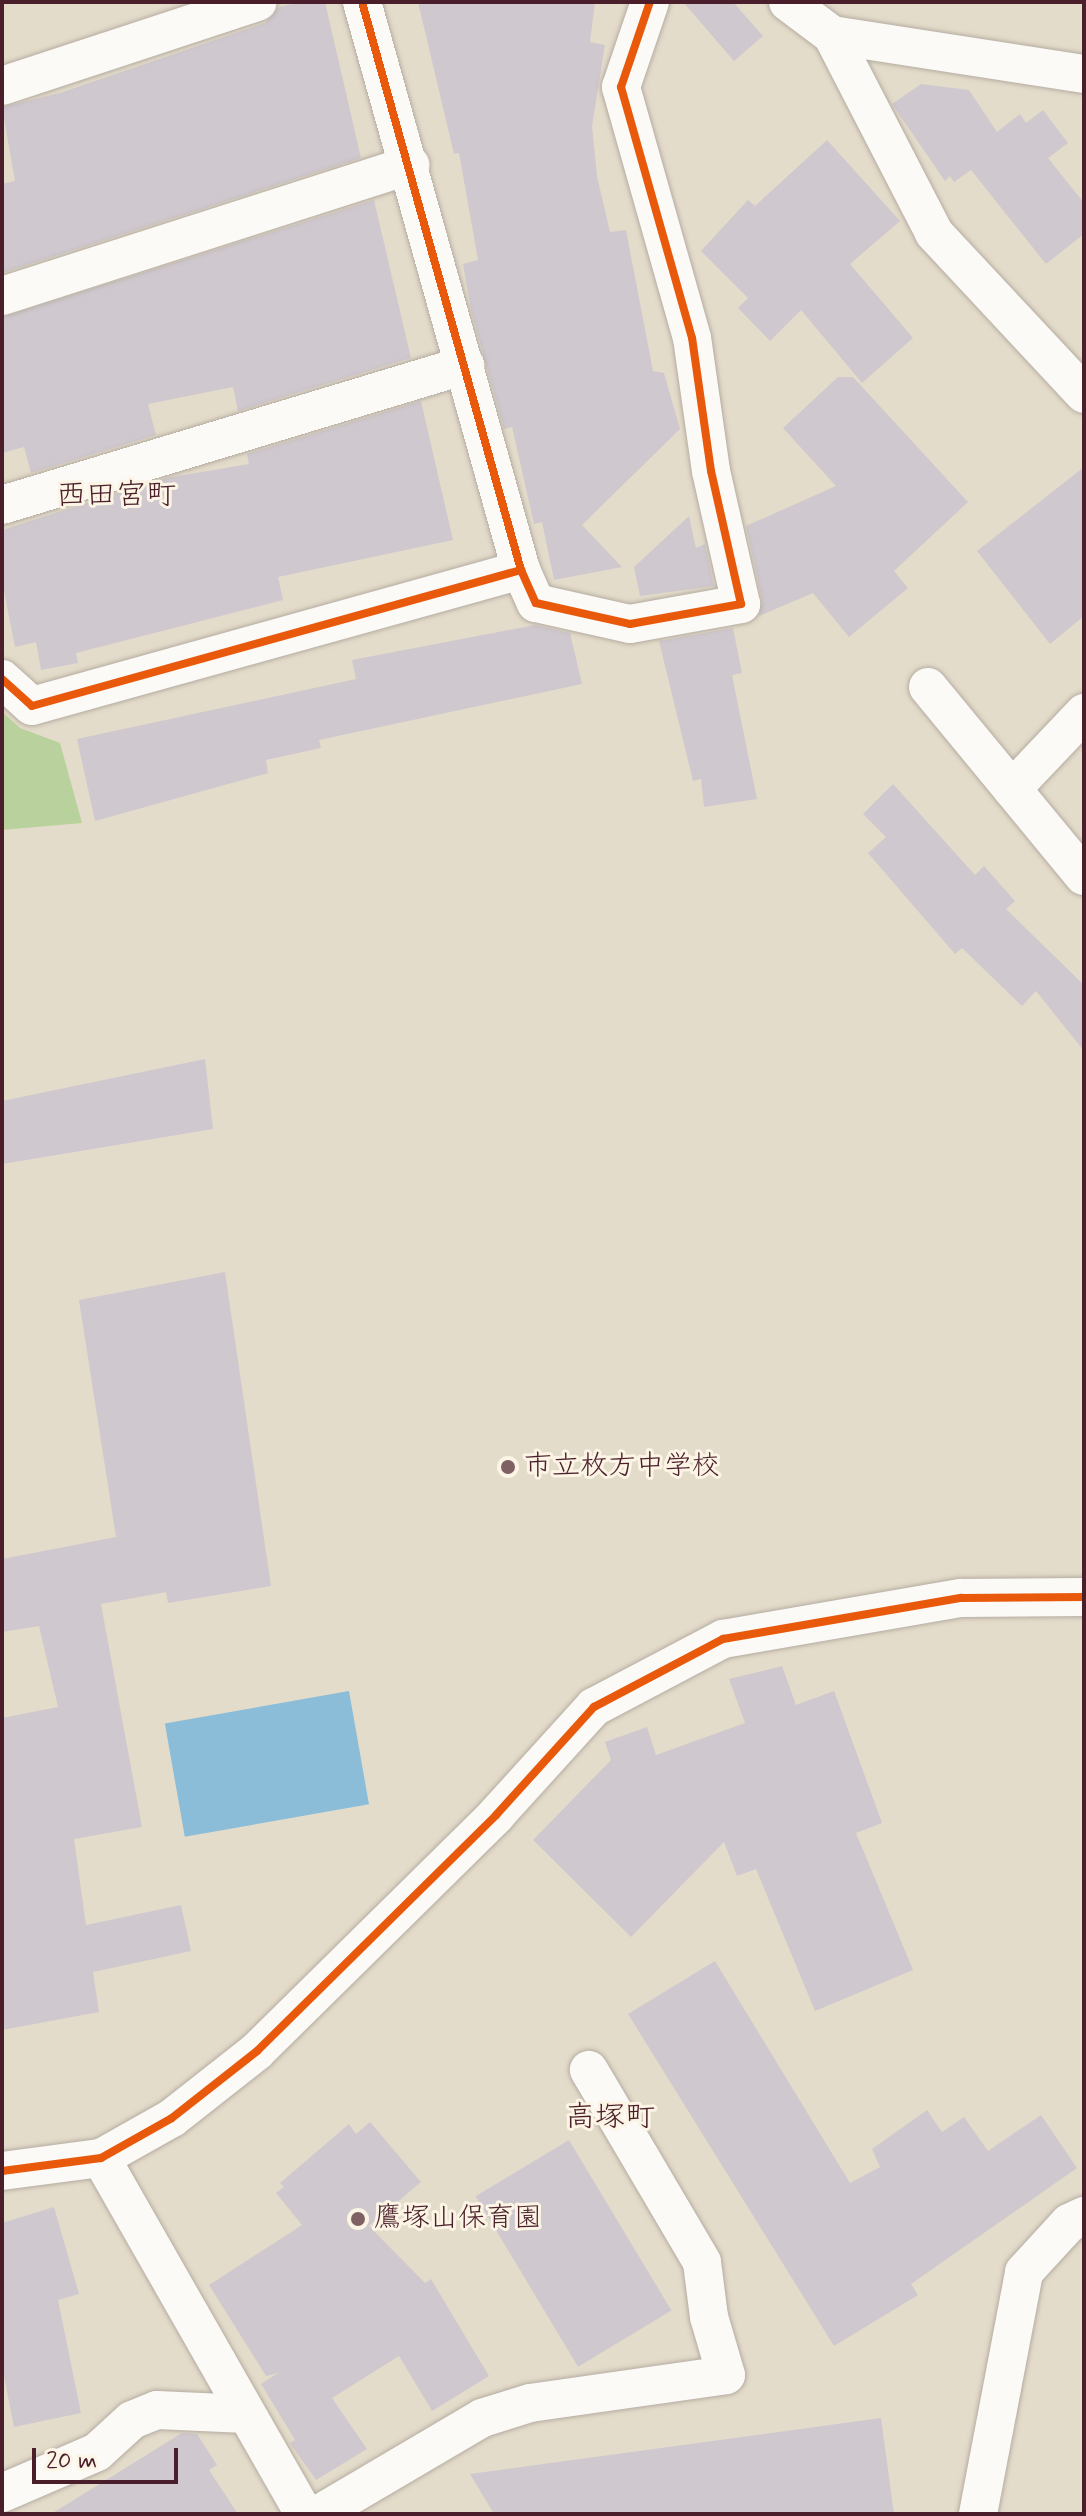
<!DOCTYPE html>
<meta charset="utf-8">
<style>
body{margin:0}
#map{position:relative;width:1086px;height:2516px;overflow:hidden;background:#e4dcca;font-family:Mynerve,"Klee One",sans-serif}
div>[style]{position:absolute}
.green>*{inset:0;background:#b9d19d}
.water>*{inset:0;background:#8bbdd8;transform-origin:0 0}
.building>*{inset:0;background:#cfc8ce;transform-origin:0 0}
.roads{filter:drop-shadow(0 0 2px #b5aca2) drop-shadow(0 0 2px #b5aca2)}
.street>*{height:38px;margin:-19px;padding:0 19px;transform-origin:19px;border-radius:19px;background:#fbfaf7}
.cycleway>*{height:8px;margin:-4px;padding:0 4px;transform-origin:4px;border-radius:4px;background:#e8590c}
.dots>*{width:22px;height:22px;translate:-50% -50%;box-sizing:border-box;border:4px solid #fcf5e5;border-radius:50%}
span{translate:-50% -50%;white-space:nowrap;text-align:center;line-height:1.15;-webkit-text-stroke:6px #fcf5e5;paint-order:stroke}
.poi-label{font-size:28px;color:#4a1f2b}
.left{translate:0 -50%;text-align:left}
.neighbourhood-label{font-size:30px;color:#4a1f2b}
.frame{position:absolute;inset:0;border:4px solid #4a1f2b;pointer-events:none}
.scale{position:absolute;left:32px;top:2448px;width:146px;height:36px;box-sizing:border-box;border:4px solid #4a1f2b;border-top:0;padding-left:10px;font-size:24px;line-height:28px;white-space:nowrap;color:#4a1f2b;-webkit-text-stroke:6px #fcf5e5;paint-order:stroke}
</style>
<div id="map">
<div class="green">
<div style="clip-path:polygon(2px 712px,20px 728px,60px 743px,82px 823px,2px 830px)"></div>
</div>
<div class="water">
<div style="left:349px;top:1691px;width:115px;height:187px;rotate:80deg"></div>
</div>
<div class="building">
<div style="clip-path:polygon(301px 2px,325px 2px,361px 158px,2px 273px,2px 184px,15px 181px,2px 107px,60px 93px,265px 23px,279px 7px)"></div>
<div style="clip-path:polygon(418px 2px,595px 2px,590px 42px,605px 45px,592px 126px,597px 176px,610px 232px,626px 230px,653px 371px,664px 373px,680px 429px,582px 525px,622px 567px,554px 580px,542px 522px,534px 524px,512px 427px,504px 429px,471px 310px,463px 264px,478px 260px,459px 153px,454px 154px)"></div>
<div style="clip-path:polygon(683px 2px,733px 2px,763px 36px,734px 61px)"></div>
<div style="clip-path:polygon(921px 84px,969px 90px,997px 132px,1020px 114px,1026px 123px,1043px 110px,1068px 143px,1048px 158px,1084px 203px,1084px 234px,1046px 264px,971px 170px,954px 182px,950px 176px,945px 181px,892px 104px)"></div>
<div style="clip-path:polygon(827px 140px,900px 221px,850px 264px,913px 338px,862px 383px,801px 310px,770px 341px,738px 308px,748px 298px,701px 251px,748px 200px,755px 206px)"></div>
<div style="clip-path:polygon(374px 200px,411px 358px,238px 411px,233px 387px,148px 404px,156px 435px,31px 473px,24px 447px,2px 453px,2px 317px)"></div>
<div style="clip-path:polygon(838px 377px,853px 377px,968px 502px,894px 571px,908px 588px,849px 637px,813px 593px,759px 616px,762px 599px,746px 526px,836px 486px,783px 428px)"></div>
<div style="clip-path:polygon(421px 401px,453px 540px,278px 577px,283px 600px,76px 653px,78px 663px,41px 670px,36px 642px,15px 647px,2px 581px,2px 530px,166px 478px,249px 464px,247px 454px)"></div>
<div style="clip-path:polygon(1084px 467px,1084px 616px,1050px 644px,977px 551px)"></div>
<div style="clip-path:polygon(689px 516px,696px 548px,705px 544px,714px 586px,640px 596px,634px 567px)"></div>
<div style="clip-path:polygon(535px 625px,570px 633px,582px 684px,319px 740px,321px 748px,266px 760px,268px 773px,95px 821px,77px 739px,356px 679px,352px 660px)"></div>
<div style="clip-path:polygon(733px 628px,742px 673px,732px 675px,757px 799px,704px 807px,701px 779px,693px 781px,659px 641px)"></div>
<div style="clip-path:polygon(893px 784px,975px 875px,984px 866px,1015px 901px,1006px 909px,1084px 985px,1084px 1051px,1036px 991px,1022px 1006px,962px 948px,955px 954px,868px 853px,886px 837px,863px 814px)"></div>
<div style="clip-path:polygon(205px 1059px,213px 1129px,2px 1164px,2px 1101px)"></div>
<div style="clip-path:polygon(225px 1272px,271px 1586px,168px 1603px,166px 1592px,101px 1604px,142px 1827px,74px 1839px,86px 1925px,181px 1905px,191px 1951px,93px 1972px,99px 2012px,2px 2030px,2px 1718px,58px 1707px,39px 1626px,2px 1632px,2px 1559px,116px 1537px,79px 1300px)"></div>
<div style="clip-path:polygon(782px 1666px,796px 1705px,834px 1691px,882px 1823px,856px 1833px,913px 1970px,815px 2011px,756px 1869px,737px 1876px,724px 1842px,631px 1937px,533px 1840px,611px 1760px,605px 1742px,647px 1727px,656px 1755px,745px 1723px,729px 1679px)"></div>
<div style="clip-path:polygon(715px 1961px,850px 2183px,880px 2167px,872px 2149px,927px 2110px,942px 2132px,964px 2117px,988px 2151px,1041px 2115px,1077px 2168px,911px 2284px,918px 2295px,834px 2346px,628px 2014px)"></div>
<div style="clip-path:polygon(370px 2122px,421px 2182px,369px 2226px,425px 2283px,431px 2279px,489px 2376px,432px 2411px,399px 2356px,332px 2398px,367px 2449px,316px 2480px,290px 2443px,295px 2440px,261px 2384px,278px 2373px,266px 2376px,209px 2285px,302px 2225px,276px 2193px,284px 2187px,280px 2183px,349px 2124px,356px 2134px)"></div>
<div style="left:569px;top:2140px;width:199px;height:109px;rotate:59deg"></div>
<div style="clip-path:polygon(54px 2207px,79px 2294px,58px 2300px,81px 2413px,14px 2427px,2px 2366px,2px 2223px)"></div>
<div style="clip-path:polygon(881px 2418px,894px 2514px,494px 2514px,470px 2474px)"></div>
<div style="clip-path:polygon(182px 2433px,197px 2434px,217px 2465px,209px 2470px,238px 2514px,51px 2514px)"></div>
</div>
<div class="roads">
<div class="street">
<div style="left:788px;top:2px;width:55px;rotate:36.9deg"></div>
<div style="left:832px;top:35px;width:255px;rotate:8.8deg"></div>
<div style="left:832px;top:35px;width:223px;rotate:62.7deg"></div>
<div style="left:934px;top:233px;width:220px;rotate:47deg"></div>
<div style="left:2px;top:86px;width:269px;rotate:-18.2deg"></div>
<div style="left:2px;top:296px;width:429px;rotate:-17.8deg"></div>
<div style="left:2px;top:505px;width:484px;rotate:-16.8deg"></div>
<div style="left:521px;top:570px;width:36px;rotate:66deg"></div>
<div style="left:536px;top:603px;width:96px;rotate:12.6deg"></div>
<div style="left:630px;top:624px;width:113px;rotate:-10.2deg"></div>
<div style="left:741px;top:604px;width:136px;rotate:-102.7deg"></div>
<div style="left:711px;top:471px;width:134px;rotate:-98.1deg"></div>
<div style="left:692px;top:338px;width:261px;rotate:-105.8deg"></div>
<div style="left:621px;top:87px;width:90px;rotate:-71.2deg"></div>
<div style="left:2px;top:679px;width:40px;rotate:42deg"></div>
<div style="left:32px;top:706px;width:508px;rotate:-15.54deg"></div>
<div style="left:521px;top:570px;width:590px;rotate:-105.64deg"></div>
<div style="left:928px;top:687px;width:245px;rotate:50.5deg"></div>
<div style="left:1012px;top:789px;width:105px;rotate:-46.5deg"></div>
<div style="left:101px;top:2158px;width:410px;rotate:60.3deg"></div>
<div style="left:2px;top:2171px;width:100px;rotate:-7.5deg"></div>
<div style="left:101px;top:2158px;width:81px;rotate:-29.4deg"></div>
<div style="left:172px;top:2118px;width:108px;rotate:-38.2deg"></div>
<div style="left:257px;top:2051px;width:336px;rotate:-44.6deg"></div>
<div style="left:496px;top:1815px;width:146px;rotate:-47.8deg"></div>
<div style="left:594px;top:1707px;width:146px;rotate:-27.8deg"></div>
<div style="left:723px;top:1639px;width:242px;rotate:-9.8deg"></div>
<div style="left:961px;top:1598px;width:123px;rotate:-0.5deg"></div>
<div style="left:2px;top:2493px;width:103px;rotate:-23.3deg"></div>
<div style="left:97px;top:2452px;width:47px;rotate:-42.4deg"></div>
<div style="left:132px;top:2420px;width:27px;rotate:-22deg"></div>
<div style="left:157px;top:2410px;width:89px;rotate:2.6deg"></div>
<div style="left:319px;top:2514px;width:189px;rotate:-30.5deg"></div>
<div style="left:482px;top:2418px;width:50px;rotate:-17.4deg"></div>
<div style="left:530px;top:2403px;width:198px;rotate:-8.1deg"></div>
<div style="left:726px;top:2375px;width:60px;rotate:-106.3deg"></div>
<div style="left:709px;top:2317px;width:55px;rotate:-97.3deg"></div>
<div style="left:702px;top:2262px;width:223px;rotate:-120.5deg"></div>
<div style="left:978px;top:2514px;width:246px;rotate:-79.2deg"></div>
<div style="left:1024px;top:2272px;width:67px;rotate:-47.4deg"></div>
<div style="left:1069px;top:2223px;width:17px;rotate:-25deg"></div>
</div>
</div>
<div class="cycleway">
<div style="left:521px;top:570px;width:36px;rotate:66deg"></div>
<div style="left:536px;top:603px;width:96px;rotate:12.6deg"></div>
<div style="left:630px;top:624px;width:113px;rotate:-10.2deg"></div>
<div style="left:741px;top:604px;width:136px;rotate:-102.7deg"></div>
<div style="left:711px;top:471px;width:134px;rotate:-98.1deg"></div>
<div style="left:692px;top:338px;width:261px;rotate:-105.8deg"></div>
<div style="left:621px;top:87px;width:90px;rotate:-71.2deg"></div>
<div style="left:2px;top:679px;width:40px;rotate:42deg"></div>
<div style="left:32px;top:706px;width:508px;rotate:-15.54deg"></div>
<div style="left:521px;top:570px;width:590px;rotate:-105.64deg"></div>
<div style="left:2px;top:2171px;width:100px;rotate:-7.5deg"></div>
<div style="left:101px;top:2158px;width:81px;rotate:-29.4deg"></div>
<div style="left:172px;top:2118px;width:108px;rotate:-38.2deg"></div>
<div style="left:257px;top:2051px;width:336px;rotate:-44.6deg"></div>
<div style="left:496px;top:1815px;width:146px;rotate:-47.8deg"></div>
<div style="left:594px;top:1707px;width:146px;rotate:-27.8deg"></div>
<div style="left:723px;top:1639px;width:242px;rotate:-9.8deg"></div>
<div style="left:961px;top:1598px;width:123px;rotate:-0.5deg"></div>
</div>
<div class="dots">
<div style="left:508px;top:1467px;background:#806163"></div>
<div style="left:358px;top:2219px;background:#806163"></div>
</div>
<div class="poi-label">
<span class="left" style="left:524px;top:1467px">市立枚方中学校</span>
<span class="left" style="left:374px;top:2219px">鷹塚山保育園</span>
</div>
<div class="neighbourhood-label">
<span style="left:116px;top:496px">西田宮町</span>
<span style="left:610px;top:2118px">高塚町</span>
</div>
<div class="frame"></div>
<div class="scale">20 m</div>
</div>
